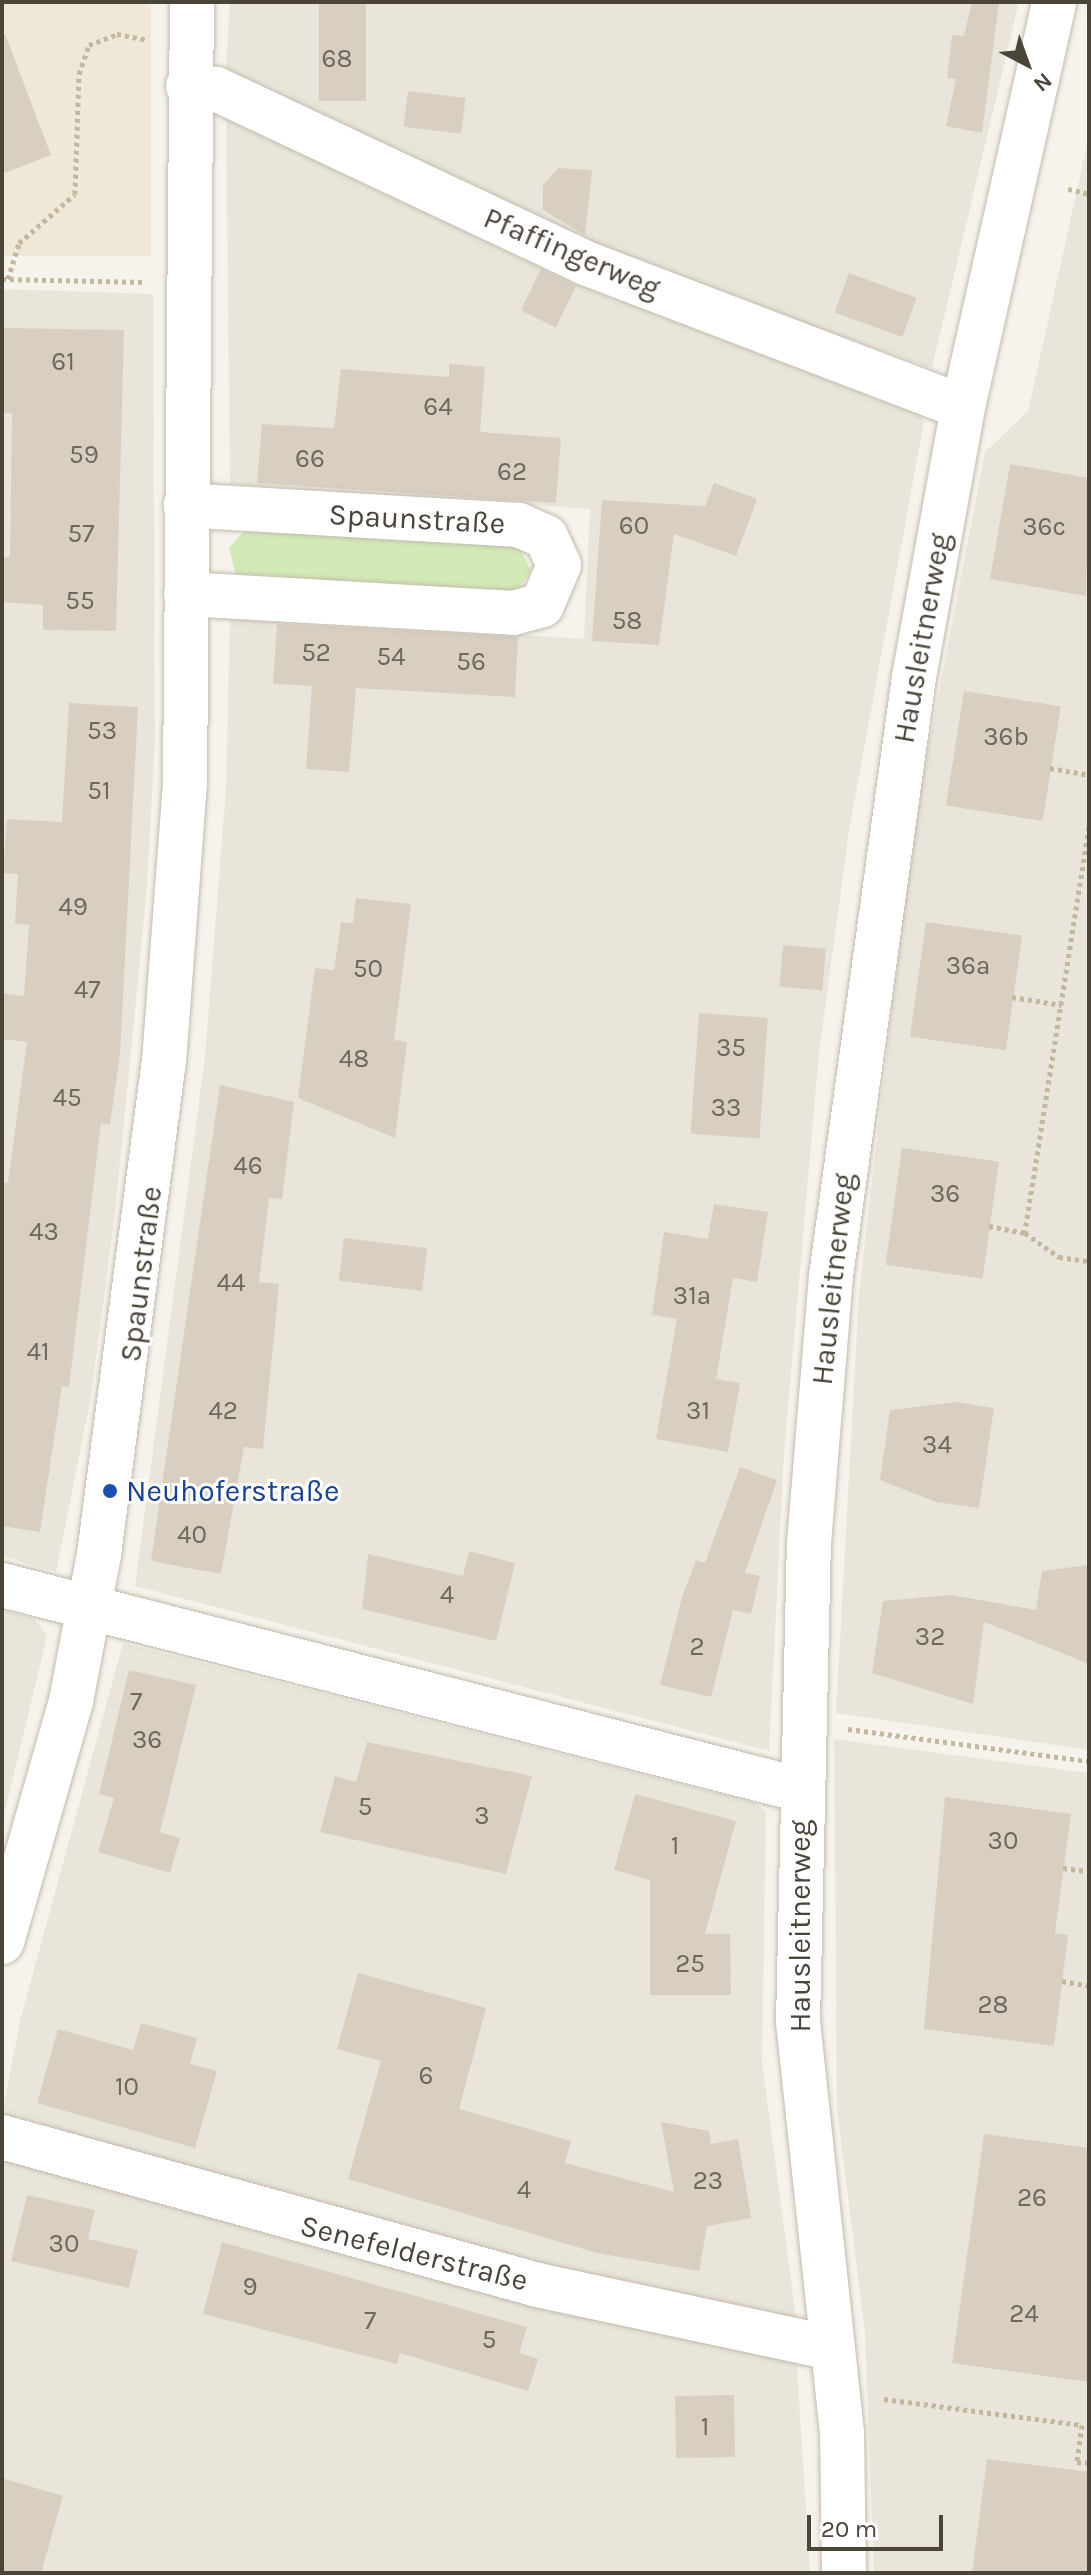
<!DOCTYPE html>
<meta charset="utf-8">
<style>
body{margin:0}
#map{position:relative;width:1091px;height:2575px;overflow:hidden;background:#f6f3ec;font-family:Karla,sans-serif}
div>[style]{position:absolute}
.residential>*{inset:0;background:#eae5da}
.education>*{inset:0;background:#efe8d6;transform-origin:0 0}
.green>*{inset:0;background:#d2eab5}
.building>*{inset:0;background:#d8cfc1;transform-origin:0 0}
.path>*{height:5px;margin-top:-2.5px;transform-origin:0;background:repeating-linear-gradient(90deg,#c4b79f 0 4px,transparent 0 8px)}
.roads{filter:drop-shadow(0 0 2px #c2bbae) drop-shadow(0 0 2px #c2bbae)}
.minor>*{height:44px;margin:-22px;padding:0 22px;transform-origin:22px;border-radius:22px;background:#fff}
.dots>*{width:22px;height:22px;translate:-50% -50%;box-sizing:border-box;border:4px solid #fff;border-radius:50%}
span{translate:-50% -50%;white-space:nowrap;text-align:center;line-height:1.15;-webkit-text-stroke:6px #fff;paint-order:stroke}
.number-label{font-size:26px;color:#6e675b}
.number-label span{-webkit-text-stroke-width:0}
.street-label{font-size:30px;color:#4b4439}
.transit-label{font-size:30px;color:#164399}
.left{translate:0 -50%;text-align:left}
.frame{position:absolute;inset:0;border:4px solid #4b4439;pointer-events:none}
.north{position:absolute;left:987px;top:24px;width:80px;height:80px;-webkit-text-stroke:6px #fff;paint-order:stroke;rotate:139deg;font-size:22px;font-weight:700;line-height:32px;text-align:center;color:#4b4439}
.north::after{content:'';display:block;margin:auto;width:28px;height:36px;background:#4b4439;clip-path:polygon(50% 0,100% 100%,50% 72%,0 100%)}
.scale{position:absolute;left:807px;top:2515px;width:136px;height:36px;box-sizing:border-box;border:4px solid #4b4439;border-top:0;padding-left:10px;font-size:24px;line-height:28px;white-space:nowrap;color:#4b4439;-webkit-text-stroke:6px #fff;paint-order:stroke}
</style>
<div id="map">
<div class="residential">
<div style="clip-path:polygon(230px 2px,1019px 2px,932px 368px,662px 274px,400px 159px,226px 69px)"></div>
<div style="clip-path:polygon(226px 116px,582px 285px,915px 405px,924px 421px,849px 831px,819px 1053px,784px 1453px,769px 1751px,135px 1586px,205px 1057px,226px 788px,230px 616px,584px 639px,590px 509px,230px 484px)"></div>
<div style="clip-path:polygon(1089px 136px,1089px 1750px,836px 1713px,859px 1293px,913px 827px,985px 452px,1028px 411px)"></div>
<div style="clip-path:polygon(2px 289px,153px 294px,155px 738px,147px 888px,115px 1214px,91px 1396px,56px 1572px,2px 1556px)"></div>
<div style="clip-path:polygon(2px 1610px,34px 1619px,47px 1636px,2px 1824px)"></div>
<div style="clip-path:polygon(123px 1643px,755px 1803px,766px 1812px,762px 2062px,796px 2317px,760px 2320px,540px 2271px,10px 2124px,2px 2113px,21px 2017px)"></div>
<div style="clip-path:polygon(834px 1739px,1089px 1773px,1089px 2573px,874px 2573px,865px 2333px,837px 2109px)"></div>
<div style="clip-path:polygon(2px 2156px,796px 2350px,810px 2573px,2px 2573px)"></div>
</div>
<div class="education">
<div style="left:2px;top:2px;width:149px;height:254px"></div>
</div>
<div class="green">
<div style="clip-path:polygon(248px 527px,519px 547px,531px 571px,515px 595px,236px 576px,229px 548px)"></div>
</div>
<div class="building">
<div style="left:319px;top:2px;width:47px;height:99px"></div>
<div style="clip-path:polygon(972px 2px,999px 2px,982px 133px,946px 126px,956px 79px,947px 78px,952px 35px,964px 36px)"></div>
<div style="clip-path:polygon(5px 34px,51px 155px,2px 174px,2px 35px)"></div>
<div style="left:408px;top:91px;width:58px;height:36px;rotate:7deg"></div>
<div style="clip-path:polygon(558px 168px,592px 170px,585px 235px,543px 210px,543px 185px)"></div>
<div style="left:541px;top:269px;width:39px;height:46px;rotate:26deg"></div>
<div style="left:849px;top:273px;width:72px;height:42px;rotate:20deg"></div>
<div style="clip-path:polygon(2px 328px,124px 330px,116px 631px,43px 630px,43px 605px,2px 602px,2px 557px,10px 557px,12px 413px,2px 413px)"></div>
<div style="clip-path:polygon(449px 364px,485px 367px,480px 432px,561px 438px,556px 503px,257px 483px,262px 424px,334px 428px,341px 369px,449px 377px)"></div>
<div style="clip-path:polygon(1010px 464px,1089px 478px,1086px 596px,990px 579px)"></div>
<div style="clip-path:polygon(714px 483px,757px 499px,736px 556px,674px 534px,659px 645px,592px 641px,602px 500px,705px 506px)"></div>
<div style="clip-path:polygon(277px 624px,518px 637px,515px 697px,356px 688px,349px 772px,306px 769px,312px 686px,273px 684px)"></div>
<div style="left:964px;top:691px;width:98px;height:116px;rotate:9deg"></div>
<div style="clip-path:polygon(69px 703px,138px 707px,120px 1054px,110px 1125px,101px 1123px,69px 1387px,62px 1386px,40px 1532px,2px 1526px,2px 1183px,8px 1183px,27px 1042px,2px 1039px,2px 993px,24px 996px,29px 925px,15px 923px,18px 874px,3px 873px,7px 819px,62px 822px)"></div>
<div style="clip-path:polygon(356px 898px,411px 904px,394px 1040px,407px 1042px,395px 1138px,298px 1098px,315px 968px,334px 970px,341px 922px,353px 923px)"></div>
<div style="left:926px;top:922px;width:97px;height:116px;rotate:8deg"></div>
<div style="left:783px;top:945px;width:43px;height:42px;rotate:5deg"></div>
<div style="left:699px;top:1013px;width:69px;height:121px;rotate:4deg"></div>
<div style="clip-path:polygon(220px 1085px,294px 1102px,282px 1199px,269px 1198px,259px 1282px,279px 1284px,263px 1449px,244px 1447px,221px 1574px,151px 1561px)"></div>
<div style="left:902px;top:1148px;width:98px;height:118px;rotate:8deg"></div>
<div style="clip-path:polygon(714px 1204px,768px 1212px,757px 1282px,733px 1278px,716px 1379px,740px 1383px,728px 1452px,656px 1439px,677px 1319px,652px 1315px,664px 1232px,708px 1239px)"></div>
<div style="left:344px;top:1238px;width:84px;height:43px;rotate:7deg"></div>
<div style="clip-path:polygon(957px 1402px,994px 1408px,979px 1508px,936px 1502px,880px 1480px,890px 1410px)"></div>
<div style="clip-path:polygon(740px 1467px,777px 1480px,745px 1573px,760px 1576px,751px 1614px,733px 1610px,711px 1697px,660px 1685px,682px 1597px,696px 1560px,705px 1563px)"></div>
<div style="clip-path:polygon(469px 1551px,515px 1563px,496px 1641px,362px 1609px,368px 1554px,463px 1576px)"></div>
<div style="clip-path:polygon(1089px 1565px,1089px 1664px,984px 1622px,973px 1704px,872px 1673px,883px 1601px,951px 1595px,1036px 1610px,1042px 1571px)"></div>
<div style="clip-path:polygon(129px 1670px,196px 1685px,160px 1832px,180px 1838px,170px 1873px,98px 1852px,114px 1798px,99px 1794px)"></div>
<div style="clip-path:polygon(367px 1742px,532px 1776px,506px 1874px,320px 1832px,335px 1776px,356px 1782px)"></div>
<div style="clip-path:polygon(635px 1794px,736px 1821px,705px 1934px,730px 1934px,731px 1995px,650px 1995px,650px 1880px,614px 1870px)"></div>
<div style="clip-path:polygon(945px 1797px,1071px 1814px,1055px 1933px,1068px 1935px,1054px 2046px,924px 2029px)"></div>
<div style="clip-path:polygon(358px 1973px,486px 2008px,459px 2109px,571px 2141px,565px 2163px,674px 2192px,661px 2122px,709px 2131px,711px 2144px,738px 2139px,751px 2218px,707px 2226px,699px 2271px,597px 2253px,348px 2179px,381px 2061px,337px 2049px)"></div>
<div style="clip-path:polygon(141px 2023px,197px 2038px,190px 2064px,217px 2071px,195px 2148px,37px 2103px,58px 2029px,133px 2050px)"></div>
<div style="clip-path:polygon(984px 2134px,1089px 2148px,1089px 2382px,952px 2363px)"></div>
<div style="clip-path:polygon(27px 2195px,95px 2210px,88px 2239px,138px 2250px,129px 2288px,11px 2261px)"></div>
<div style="clip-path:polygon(222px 2242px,527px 2327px,519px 2353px,538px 2359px,528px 2391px,400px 2353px,397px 2364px,203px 2314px)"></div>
<div style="left:734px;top:2395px;width:62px;height:59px;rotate:89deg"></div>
<div style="clip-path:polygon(987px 2459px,1089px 2472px,1089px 2573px,972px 2573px)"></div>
<div style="clip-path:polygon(2px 2478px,63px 2496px,41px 2573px,2px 2573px)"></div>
</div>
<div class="path">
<div style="left:1068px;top:189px;width:22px;rotate:13deg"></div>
<div style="left:2px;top:279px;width:143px;rotate:1.2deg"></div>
<div style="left:8px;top:279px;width:38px;rotate:-73deg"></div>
<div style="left:19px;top:243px;width:74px;rotate:-41.2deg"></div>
<div style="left:75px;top:194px;width:120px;rotate:-88.1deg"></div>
<div style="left:79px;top:74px;width:31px;rotate:-71deg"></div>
<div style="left:89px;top:45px;width:30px;rotate:-21deg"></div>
<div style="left:117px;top:34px;width:31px;rotate:11deg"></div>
<div style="left:1050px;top:768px;width:40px;rotate:10deg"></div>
<div style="left:1089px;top:827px;width:411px;rotate:99deg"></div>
<div style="left:1025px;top:1233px;width:42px;rotate:35.2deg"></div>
<div style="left:1059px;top:1257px;width:30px;rotate:8deg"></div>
<div style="left:1012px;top:997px;width:50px;rotate:9.3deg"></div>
<div style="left:989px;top:1226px;width:37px;rotate:11deg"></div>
<div style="left:848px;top:1729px;width:243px;rotate:7.6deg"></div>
<div style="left:1063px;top:1868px;width:26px;rotate:7deg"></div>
<div style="left:1062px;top:1981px;width:27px;rotate:10deg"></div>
<div style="left:884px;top:2399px;width:200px;rotate:7.5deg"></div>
<div style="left:1082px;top:2425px;width:37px;rotate:98deg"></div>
<div style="left:1077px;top:2462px;width:12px;rotate:5deg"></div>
</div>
<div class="roads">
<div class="minor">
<div style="left:188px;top:86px;width:28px;rotate:6deg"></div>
<div style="left:216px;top:89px;width:411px;rotate:25.2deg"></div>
<div style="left:588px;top:264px;width:401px;rotate:20.9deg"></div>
<div style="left:186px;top:594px;width:328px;rotate:3.3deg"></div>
<div style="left:513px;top:613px;width:30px;rotate:-15deg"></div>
<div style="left:542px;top:605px;width:43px;rotate:-67deg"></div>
<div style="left:559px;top:565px;width:31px;rotate:-115deg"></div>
<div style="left:546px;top:537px;width:30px;rotate:-156deg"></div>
<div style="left:519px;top:525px;width:334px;rotate:-176.6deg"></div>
<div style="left:2px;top:1585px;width:825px;rotate:14.39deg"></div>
<div style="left:2px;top:1942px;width:251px;rotate:-74deg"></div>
<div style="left:71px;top:1701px;width:150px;rotate:-79.2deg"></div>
<div style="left:99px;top:1554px;width:496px;rotate:-82.5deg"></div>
<div style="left:164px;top:1062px;width:280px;rotate:-85.7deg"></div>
<div style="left:185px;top:783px;width:781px;rotate:-89.49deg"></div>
<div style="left:2px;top:2137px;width:556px;rotate:15.44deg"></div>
<div style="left:538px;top:2285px;width:301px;rotate:12.1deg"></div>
<div style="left:844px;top:2573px;width:140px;rotate:-90.8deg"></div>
<div style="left:842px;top:2433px;width:412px;rotate:-96.1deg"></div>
<div style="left:798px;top:2023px;width:480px;rotate:-88.7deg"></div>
<div style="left:809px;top:1543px;width:268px;rotate:-85.3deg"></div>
<div style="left:831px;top:1276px;width:605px;rotate:-82.11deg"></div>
<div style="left:914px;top:677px;width:274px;rotate:-79.7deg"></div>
<div style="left:963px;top:407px;width:415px;rotate:-77.3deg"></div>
</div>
</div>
<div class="dots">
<div style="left:110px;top:1491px;background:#1a4fb4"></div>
</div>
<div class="number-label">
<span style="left:337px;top:59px">68</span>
<span style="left:63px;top:362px">61</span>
<span style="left:438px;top:407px">64</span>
<span style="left:84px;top:455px">59</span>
<span style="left:310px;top:459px">66</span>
<span style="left:512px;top:472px">62</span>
<span style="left:634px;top:526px">60</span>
<span style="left:1044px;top:527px">36c</span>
<span style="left:81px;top:534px">57</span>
<span style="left:80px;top:601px">55</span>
<span style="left:627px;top:621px">58</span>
<span style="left:316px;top:653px">52</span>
<span style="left:391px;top:657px">54</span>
<span style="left:471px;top:662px">56</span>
<span style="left:102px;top:731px">53</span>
<span style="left:1006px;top:737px">36b</span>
<span style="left:99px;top:791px">51</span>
<span style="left:73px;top:907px">49</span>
<span style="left:968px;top:966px">36a</span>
<span style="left:368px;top:969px">50</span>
<span style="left:87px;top:990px">47</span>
<span style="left:731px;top:1048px">35</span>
<span style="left:354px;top:1059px">48</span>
<span style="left:67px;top:1098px">45</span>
<span style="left:726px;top:1108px">33</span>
<span style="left:248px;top:1166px">46</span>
<span style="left:945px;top:1194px">36</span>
<span style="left:44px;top:1232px">43</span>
<span style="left:231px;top:1283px">44</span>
<span style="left:692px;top:1296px">31a</span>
<span style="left:38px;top:1352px">41</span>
<span style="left:223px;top:1411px">42</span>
<span style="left:698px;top:1411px">31</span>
<span style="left:937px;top:1445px">34</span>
<span style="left:192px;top:1535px">40</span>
<span style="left:447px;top:1595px">4</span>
<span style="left:930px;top:1637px">32</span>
<span style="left:697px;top:1647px">2</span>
<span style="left:136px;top:1702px">7</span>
<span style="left:147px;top:1740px">36</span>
<span style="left:365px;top:1807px">5</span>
<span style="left:482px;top:1816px">3</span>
<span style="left:1003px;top:1841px">30</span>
<span style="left:675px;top:1846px">1</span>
<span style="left:690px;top:1964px">25</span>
<span style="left:993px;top:2005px">28</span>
<span style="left:426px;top:2076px">6</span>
<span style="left:127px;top:2087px">10</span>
<span style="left:708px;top:2181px">23</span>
<span style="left:524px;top:2190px">4</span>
<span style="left:1032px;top:2198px">26</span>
<span style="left:64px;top:2244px">30</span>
<span style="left:250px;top:2287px">9</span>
<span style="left:1024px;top:2314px">24</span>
<span style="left:370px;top:2321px">7</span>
<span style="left:489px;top:2340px">5</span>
<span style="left:705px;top:2427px">1</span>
</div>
<div class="street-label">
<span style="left:572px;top:253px;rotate:23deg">Pfaffingerweg</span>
<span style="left:417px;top:519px;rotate:3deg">Spaunstraße</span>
<span style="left:922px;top:638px;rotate:-80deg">Hausleitnerweg</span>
<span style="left:141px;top:1274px;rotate:-83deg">Spaunstraße</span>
<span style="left:833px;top:1279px;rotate:-84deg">Hausleitnerweg</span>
<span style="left:800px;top:1926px;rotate:-90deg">Hausleitnerweg</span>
<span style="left:414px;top:2253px;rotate:14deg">Senefelderstraße</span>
</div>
<div class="transit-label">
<span class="left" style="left:126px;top:1491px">Neuhoferstraße</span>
</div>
<div class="frame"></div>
<div class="north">N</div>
<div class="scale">20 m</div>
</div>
